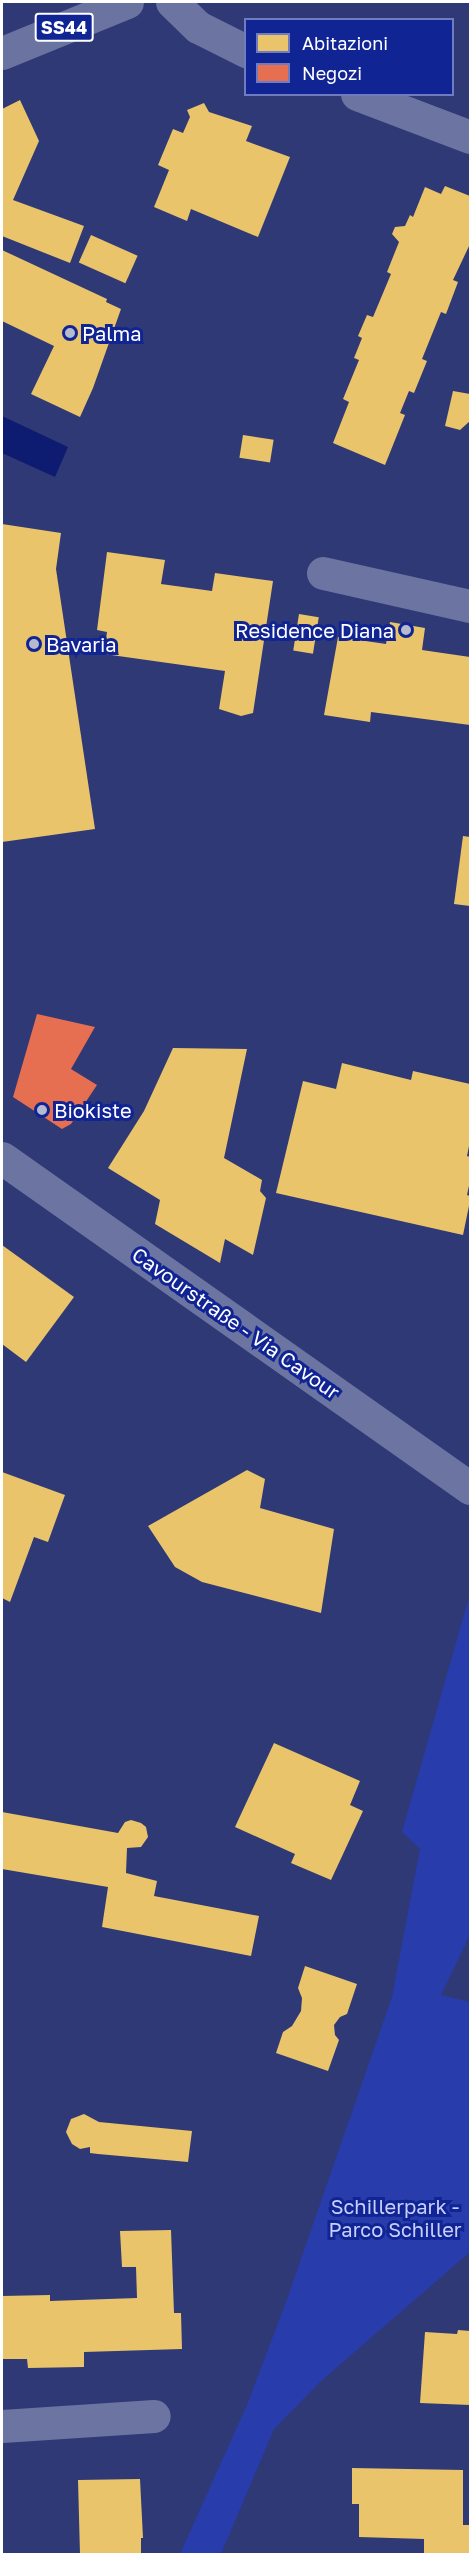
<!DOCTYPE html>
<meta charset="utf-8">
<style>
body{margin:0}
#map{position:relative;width:472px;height:2556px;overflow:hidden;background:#2f3976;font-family:"Golos Text",sans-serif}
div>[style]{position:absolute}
.green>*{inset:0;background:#283cac}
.water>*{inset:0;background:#0d1b71}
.homes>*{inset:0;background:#e9c46a;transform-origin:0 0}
.shops>*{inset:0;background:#e76f51}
.minor>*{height:33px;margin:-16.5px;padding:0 16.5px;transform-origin:16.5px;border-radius:16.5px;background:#6c74a1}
.major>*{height:33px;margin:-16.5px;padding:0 16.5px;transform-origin:16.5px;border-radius:16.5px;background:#6b73a0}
.dots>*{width:16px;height:16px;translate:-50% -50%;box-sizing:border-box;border:3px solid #112494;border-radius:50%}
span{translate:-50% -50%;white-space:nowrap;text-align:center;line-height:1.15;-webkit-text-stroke:6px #112494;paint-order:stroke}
.shield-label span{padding:2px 4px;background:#112494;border:2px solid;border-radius:4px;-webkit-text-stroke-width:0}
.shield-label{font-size:18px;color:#fff;font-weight:700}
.poi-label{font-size:20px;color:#fff}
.left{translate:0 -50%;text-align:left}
.right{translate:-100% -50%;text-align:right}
.street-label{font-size:20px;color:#fff}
.park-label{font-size:20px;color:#c7cffd}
.frame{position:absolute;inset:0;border:3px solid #fff;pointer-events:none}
.legend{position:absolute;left:244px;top:18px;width:210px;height:78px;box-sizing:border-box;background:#112494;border:2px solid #707cbf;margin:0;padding:8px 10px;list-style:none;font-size:18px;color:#fff}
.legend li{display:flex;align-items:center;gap:12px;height:30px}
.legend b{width:30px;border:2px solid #707cbf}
</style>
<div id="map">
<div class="green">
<div style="clip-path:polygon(470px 1594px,470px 1935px,441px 1995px,470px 2002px,470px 2252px,320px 2382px,274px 2429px,221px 2554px,180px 2554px,247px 2405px,286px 2302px,392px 1997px,420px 1849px,402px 1832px)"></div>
</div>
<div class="water">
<div style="clip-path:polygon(2px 416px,68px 447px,55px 477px,2px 453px)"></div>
</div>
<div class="homes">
<div style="clip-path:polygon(20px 100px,39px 141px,13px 200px,84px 226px,70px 263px,2px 236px,2px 109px)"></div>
<div style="clip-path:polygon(204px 103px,209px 112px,252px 126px,246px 141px,290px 157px,258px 237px,191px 209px,187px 221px,154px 207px,169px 170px,158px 165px,173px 129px,183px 133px,190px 117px,187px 110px)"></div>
<div style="clip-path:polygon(445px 186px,470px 196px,470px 244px,453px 280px,458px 282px,446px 314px,441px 312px,422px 359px,427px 361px,414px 393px,409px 391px,400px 413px,405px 415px,385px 465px,333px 443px,349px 402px,343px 399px,359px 360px,354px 358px,362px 338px,358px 336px,367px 315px,373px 317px,391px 274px,387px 272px,399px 242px,392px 234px,395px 227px,405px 226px,410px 215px,413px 217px,425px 187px,441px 194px)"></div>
<div style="left:91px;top:235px;width:51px;height:30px;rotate:24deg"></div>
<div style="clip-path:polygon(2px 250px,107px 299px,106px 302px,121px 309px,93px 388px,80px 417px,31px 394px,54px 346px,2px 321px)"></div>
<div style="clip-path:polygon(453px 391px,470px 394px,470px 421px,460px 430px,445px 426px)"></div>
<div style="left:243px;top:435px;width:31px;height:23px;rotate:9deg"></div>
<div style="clip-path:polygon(2px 524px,61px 533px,56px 569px,95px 829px,2px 842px)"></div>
<div style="clip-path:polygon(107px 552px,165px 560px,161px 584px,212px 591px,215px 573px,273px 581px,253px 713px,241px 716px,219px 709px,225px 671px,104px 654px,107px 632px,97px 630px)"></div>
<div style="left:299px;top:614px;width:20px;height:37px;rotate:9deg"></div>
<div style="clip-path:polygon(390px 622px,425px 628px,422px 650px,470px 657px,470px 725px,371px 712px,370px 722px,324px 715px,338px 637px,386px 644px)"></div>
<div style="clip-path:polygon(463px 836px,470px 837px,470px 906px,454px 904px)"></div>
<div style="clip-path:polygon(173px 1048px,247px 1049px,224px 1158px,262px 1180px,260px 1191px,266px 1198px,253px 1255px,225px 1239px,220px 1263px,155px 1224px,160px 1200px,108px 1168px,144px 1111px)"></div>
<div style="clip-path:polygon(342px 1063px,411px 1080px,413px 1071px,470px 1084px,470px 1141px,467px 1156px,470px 1157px,470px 1181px,467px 1195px,470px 1196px,470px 1201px,463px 1235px,276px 1193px,303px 1081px,336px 1089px)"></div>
<div style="clip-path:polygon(2px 1245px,74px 1297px,26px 1362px,2px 1344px)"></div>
<div style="clip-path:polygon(247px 1470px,265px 1479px,260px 1508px,334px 1529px,321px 1613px,202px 1582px,175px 1567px,148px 1526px)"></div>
<div style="clip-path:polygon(2px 1472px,65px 1495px,48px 1542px,34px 1537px,10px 1602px,2px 1598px)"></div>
<div style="clip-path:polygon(274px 1743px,360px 1781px,350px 1805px,363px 1811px,331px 1880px,291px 1863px,295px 1854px,235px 1827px)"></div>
<div style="clip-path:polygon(2px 1812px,118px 1833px,125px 1822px,131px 1820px,141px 1823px,146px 1827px,148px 1837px,141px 1847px,127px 1848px,126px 1873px,157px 1881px,154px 1896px,259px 1916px,251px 1956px,102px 1927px,108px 1887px,2px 1869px)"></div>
<div style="clip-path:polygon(305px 1966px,357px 1984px,347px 2014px,340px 2017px,334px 2025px,335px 2035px,339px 2040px,328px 2071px,276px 2053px,283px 2032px,292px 2026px,301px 2011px,302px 1998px,298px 1988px)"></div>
<div style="clip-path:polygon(84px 2114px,99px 2122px,192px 2131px,188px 2162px,98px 2154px,90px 2153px,90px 2147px,80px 2149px,72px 2144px,66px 2132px,71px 2119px)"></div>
<div style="clip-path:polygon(171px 2230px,174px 2313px,181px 2313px,182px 2349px,84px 2352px,84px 2367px,28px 2368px,27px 2359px,2px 2359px,2px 2296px,50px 2295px,50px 2301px,137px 2298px,136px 2267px,122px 2267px,120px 2231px)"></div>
<div style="clip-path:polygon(458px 2330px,470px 2331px,470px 2405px,420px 2403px,425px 2332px,457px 2334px)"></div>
<div style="clip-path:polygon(352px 2468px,463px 2470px,463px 2525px,470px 2525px,470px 2554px,424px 2554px,424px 2539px,359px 2537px,359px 2504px,352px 2504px)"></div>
<div style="clip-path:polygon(140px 2479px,143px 2538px,141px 2538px,141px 2554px,80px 2554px,78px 2480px)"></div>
</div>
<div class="shops">
<div style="clip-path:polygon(37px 1014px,95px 1027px,71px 1069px,97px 1085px,71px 1124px,62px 1129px,13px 1097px)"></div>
</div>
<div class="minor">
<div style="left:172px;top:2px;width:36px;rotate:44deg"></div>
<div style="left:198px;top:27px;width:54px;rotate:26.6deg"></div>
<div style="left:357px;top:94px;width:121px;rotate:20.8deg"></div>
<div style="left:323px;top:573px;width:151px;rotate:12.7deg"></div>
<div style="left:2px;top:1158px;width:573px;rotate:35.19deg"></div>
<div style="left:2px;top:2426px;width:152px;rotate:-3.8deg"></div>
</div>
<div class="major">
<div style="left:2px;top:53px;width:135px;rotate:-22.2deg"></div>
</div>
<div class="dots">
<div style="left:70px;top:333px;background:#b6bacf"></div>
<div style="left:406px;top:630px;background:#b6bacf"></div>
<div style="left:34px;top:644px;background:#b6bacf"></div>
<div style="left:42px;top:1110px;background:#b6bacf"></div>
</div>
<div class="shield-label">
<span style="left:64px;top:27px">SS44</span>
</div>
<div class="poi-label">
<span class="left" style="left:82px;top:333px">Palma</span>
<span class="right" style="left:394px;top:630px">Residence Diana</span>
<span class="left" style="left:46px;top:644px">Bavaria</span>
<span class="left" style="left:54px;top:1110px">Biokiste</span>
</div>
<div class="street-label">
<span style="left:236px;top:1323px;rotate:35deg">Cavourstraße - Via Cavour</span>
</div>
<div class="park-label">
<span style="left:395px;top:2218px">Schillerpark -<br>Parco Schiller</span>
</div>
<div class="frame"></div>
<ul class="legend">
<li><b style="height:16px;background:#e9c46a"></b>Abitazioni</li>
<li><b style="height:16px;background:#e76f51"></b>Negozi</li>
</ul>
</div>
